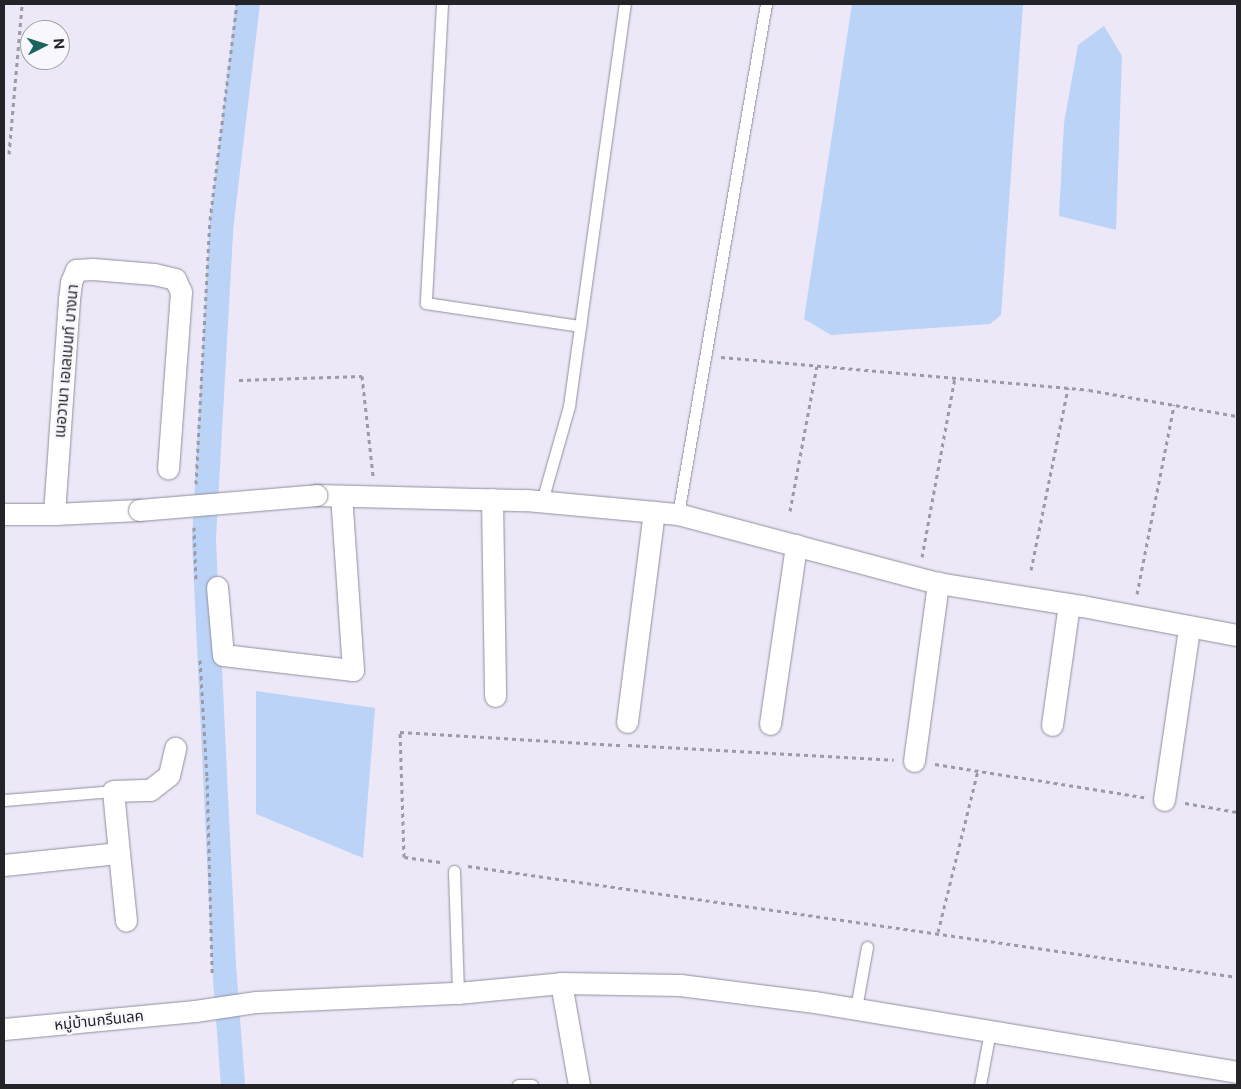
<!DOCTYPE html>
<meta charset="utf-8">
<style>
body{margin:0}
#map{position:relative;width:1241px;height:1089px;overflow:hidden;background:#ece8f7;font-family:"Public Sans","Noto Sans Thai",sans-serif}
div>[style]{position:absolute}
.water>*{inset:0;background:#bcd3f8}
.canal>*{height:24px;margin:-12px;padding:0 12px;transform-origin:12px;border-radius:12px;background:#bcd3f8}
.path>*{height:3px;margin-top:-1.5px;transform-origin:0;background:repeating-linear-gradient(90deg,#9c9aa5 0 4px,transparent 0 8px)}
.roads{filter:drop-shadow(0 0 1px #918e9c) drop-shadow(0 0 1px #918e9c)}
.service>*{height:11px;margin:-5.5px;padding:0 5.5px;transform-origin:5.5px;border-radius:5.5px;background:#fff}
.minor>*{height:21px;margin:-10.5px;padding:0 10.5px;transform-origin:10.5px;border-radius:10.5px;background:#fff}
.bridges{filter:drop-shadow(0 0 1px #918e9c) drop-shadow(0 0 1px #918e9c)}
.minor-bridge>*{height:21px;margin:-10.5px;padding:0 10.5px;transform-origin:10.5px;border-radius:10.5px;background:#fff}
span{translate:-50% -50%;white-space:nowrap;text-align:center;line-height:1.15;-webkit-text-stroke:5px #f8f7fd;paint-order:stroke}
.street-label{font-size:15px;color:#242328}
.frame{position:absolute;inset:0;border:5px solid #242328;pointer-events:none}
.north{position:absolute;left:20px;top:20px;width:50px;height:50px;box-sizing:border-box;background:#f8f7fd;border:1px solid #a3a2a8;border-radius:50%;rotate:85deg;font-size:14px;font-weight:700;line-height:20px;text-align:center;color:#242328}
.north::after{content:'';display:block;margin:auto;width:18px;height:22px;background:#1a645b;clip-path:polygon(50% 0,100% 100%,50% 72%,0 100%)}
</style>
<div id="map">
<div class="water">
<div style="clip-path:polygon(852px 4px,1023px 4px,1001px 315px,990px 324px,831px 335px,804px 319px)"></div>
<div style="clip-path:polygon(1104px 26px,1122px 56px,1116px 230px,1059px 216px,1064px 123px,1078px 45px)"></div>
<div style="clip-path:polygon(256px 691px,375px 708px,363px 858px,256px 814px)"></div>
</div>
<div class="canal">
<div style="left:233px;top:1085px;width:120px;rotate:-94.3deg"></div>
<div style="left:224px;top:965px;width:427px;rotate:-92.7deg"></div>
<div style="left:204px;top:538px;width:318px;rotate:-86.8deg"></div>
<div style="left:222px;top:221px;width:219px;rotate:-83.2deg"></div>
</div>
<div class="path">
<div style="left:9px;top:154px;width:151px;rotate:-85deg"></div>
<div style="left:721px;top:357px;width:369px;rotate:5.1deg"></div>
<div style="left:1089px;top:390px;width:150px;rotate:10deg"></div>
<div style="left:239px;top:380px;width:123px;rotate:-1.9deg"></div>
<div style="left:362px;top:376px;width:101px;rotate:83.7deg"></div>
<div style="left:196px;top:484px;width:264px;rotate:-87deg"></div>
<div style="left:210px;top:220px;width:218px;rotate:-82.9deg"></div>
<div style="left:790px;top:511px;width:147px;rotate:-79.5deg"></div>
<div style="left:194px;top:527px;width:54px;rotate:87.9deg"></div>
<div style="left:922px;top:557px;width:182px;rotate:-79.6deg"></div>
<div style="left:1031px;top:570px;width:186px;rotate:-78.5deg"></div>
<div style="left:1137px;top:594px;width:193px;rotate:-78.9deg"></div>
<div style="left:200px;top:660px;width:117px;rotate:86.6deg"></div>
<div style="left:207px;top:777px;width:197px;rotate:88.5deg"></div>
<div style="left:628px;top:745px;width:266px;rotate:3.2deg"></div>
<div style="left:935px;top:764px;width:212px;rotate:9deg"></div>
<div style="left:1185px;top:803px;width:53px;rotate:9.8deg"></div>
<div style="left:440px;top:862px;width:36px;rotate:-172deg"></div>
<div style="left:404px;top:857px;width:125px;rotate:-91.8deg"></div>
<div style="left:400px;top:732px;width:222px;rotate:3.4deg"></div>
<div style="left:468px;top:866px;width:777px;rotate:8.21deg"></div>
<div style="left:938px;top:932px;width:167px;rotate:-76.1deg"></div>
</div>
<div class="roads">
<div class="service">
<div style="left:442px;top:4px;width:299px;rotate:93.1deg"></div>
<div style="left:426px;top:303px;width:156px;rotate:8.5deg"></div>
<div style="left:542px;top:501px;width:99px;rotate:-74.1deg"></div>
<div style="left:569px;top:406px;width:406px;rotate:-82.1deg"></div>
<div style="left:678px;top:514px;width:518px;rotate:-80.21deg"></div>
<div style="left:4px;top:800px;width:109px;rotate:-4.7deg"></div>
<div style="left:454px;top:871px;width:122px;rotate:88.1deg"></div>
<div style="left:856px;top:1008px;width:62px;rotate:-79.8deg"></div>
<div style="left:518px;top:1085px;width:14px"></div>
<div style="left:980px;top:1085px;width:55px;rotate:-79.5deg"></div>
</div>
<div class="minor">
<div style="left:316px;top:495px;width:210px;rotate:1.4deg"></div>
<div style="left:526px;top:500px;width:153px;rotate:5.3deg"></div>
<div style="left:678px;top:514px;width:269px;rotate:14.9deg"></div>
<div style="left:938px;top:583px;width:146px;rotate:9.1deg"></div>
<div style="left:1082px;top:606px;width:158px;rotate:10.6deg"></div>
<div style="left:492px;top:499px;width:197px;rotate:89.1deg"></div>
<div style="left:4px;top:514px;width:50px"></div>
<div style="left:54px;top:514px;width:216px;rotate:-86deg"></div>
<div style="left:69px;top:299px;width:17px;rotate:-83deg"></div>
<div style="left:71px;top:282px;width:13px;rotate:-67deg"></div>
<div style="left:76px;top:270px;width:17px;rotate:-3deg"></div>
<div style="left:93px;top:269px;width:61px;rotate:4.7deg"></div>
<div style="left:154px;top:274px;width:22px;rotate:13deg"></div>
<div style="left:175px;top:279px;width:14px;rotate:65deg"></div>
<div style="left:181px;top:292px;width:177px;rotate:94.2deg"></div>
<div style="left:54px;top:514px;width:85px;rotate:-2.7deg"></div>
<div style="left:217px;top:587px;width:68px;rotate:85deg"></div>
<div style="left:223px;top:655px;width:131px;rotate:6.6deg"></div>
<div style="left:353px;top:670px;width:174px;rotate:-93.9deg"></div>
<div style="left:627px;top:722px;width:212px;rotate:-82.7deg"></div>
<div style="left:770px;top:724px;width:181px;rotate:-81.7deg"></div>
<div style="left:1052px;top:725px;width:122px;rotate:-82deg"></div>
<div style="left:914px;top:761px;width:180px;rotate:-82.3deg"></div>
<div style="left:1164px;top:800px;width:174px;rotate:-81.7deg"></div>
<div style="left:119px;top:853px;width:68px;rotate:84.1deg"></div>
<div style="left:4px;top:865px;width:116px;rotate:-6deg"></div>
<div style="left:119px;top:853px;width:62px;rotate:-95.5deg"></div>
<div style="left:113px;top:791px;width:37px;rotate:-2deg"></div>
<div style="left:150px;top:790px;width:24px;rotate:-38deg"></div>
<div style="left:169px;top:775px;width:28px;rotate:-77deg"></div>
<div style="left:561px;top:983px;width:104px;rotate:80deg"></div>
<div style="left:4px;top:1029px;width:192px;rotate:-5.4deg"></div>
<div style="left:195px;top:1011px;width:62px;rotate:-8.4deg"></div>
<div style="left:256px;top:1002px;width:202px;rotate:-2.6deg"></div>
<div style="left:458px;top:993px;width:103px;rotate:-5.5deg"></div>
<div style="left:561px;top:983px;width:119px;rotate:1deg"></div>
<div style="left:680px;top:985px;width:136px;rotate:7.2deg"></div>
<div style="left:815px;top:1002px;width:428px;rotate:9.4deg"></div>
</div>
</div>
<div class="bridges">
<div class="minor-bridge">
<div style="left:139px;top:510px;width:178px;rotate:-4.8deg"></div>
</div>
</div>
<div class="street-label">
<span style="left:66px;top:361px;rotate:-85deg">เนอวานา เอเลเมนท์ บางนา</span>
<span style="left:99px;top:1020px;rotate:-6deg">หมู่บ้านกรีนเลค</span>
</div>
<div class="frame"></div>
<div class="north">N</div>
</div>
